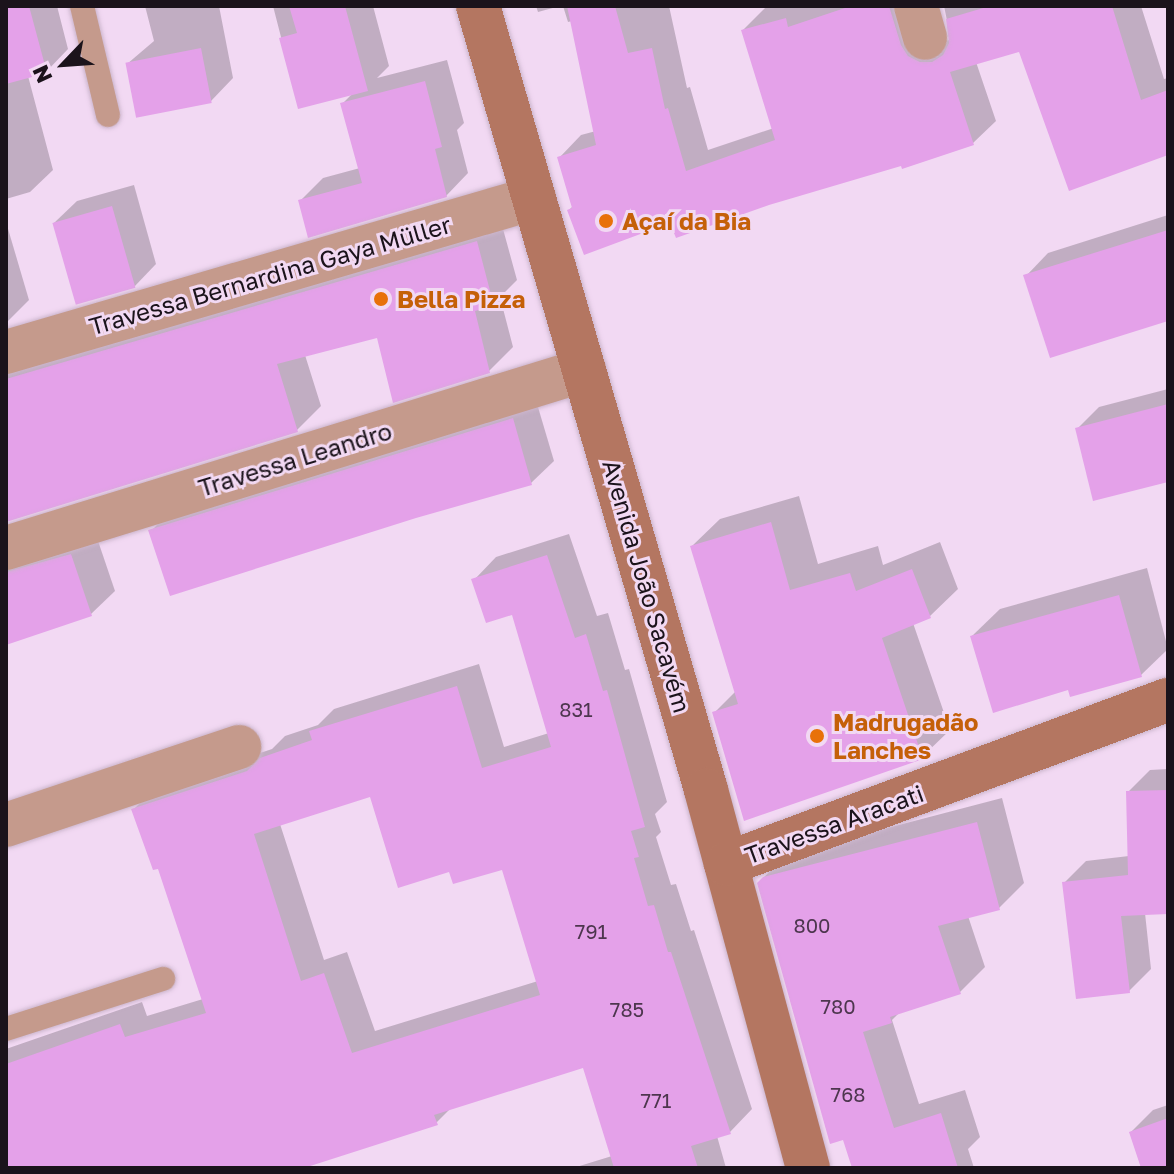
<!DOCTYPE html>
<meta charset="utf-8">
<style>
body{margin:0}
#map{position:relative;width:1174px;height:1174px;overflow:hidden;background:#f2d9f3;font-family:"Golos Text",sans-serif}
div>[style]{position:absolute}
.shadow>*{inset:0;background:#0003}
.building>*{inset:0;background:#e4a1e9;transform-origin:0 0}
.roads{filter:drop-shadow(0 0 2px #cbb5cc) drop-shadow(0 0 2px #cbb5cc)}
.lane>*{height:24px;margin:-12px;padding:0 12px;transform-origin:12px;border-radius:12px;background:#c59a8c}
.street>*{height:44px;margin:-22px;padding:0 22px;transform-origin:22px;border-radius:22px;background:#c59a8c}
.secondary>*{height:44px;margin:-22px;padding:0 22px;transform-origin:22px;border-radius:22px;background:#b47661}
.dots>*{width:22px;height:22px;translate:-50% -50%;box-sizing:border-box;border:4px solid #f2d9f3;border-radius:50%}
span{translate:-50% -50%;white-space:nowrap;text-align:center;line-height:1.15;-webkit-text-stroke:6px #f2d9f3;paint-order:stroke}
.number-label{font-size:20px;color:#4d364e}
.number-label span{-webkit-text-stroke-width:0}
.food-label{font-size:24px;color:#c56008;font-weight:700}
.left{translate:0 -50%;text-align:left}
.street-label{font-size:24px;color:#1b131b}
.frame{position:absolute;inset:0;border:8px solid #1b131b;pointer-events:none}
.north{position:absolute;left:24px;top:24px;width:80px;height:80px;-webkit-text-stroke:6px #f2d9f3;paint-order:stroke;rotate:245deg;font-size:22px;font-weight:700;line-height:32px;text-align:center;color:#1b131b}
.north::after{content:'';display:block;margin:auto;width:28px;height:36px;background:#1b131b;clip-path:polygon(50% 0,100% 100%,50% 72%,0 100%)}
</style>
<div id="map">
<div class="shadow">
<div style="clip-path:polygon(6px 6px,57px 6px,68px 49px,46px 72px,28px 76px,53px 170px,30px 192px,6px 199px)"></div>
<div style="clip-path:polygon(145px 6px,219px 6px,233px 78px,211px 101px,127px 64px,154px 41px)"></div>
<div style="clip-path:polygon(273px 6px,373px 6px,389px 66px,377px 78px,447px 60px,464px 123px,457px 130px,468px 173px,446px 196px,300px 201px,323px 178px,360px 168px,342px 104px,354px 92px,299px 107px)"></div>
<div style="clip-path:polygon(536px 6px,560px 6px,538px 12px)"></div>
<div style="clip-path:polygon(563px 6px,669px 6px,687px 88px,690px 87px,708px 150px,774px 128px,743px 30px,765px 8px,918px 6px,941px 41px,951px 40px,944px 6px,1141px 6px,1164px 79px,1168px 78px,1168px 153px,1021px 49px,976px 62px,996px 121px,973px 143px,904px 167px,902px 163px,672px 221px,569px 210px,573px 206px,559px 158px,581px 135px,596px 131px,572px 21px,568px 22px)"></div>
<div style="clip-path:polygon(134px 185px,156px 264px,134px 287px,54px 223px,77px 201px)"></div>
<div style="clip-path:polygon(1168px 215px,1168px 319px,1026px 276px,1048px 253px)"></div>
<div style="clip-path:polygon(500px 218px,517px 280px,500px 297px,513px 347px,489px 371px,378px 335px,305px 355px,321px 406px,297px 430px,6px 520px,6px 336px)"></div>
<div style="clip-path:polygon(6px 222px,29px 300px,6px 323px)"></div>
<div style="clip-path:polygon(1168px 389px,1168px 480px,1077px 429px,1099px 407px)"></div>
<div style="clip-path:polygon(535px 397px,554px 461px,531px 483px,151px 531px,173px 509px)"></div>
<div style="clip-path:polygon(799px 496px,818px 564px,878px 546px,883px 565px,940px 542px,958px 589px,930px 616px,913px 623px,950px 730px,922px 757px,714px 713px,736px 691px,692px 546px,720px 519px)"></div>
<div style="clip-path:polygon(6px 532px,95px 532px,115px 591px,91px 614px,6px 643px)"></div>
<div style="clip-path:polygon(evenodd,569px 534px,597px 616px,608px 613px,625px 670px,629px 669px,667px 802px,655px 814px,661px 832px,656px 837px,671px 885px,676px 884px,691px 931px,694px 930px,752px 1109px,730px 1132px,717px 1136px,726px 1168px,573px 1168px,612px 1156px,585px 1066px,453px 1106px,436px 1123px,292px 1168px,6px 1168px,6px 1049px,142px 1002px,147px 1016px,203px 999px,159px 866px,133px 810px,156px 787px,272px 749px,285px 736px,318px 725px,334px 709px,479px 664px,504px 747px,549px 733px,514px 612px,474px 580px,496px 557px,569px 534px,372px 795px,450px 869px,503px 867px,538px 981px,375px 1031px,347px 952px,324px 960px,280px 824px,372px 795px)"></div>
<div style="clip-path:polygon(1147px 568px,1168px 649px,1141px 675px,1069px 688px,972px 636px,1000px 609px)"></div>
<div style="clip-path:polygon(1168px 769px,1168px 912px,1145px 913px,1151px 969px,1129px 991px,1064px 883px,1086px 861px,1129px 856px,1128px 792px,1150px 770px)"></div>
<div style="clip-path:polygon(1002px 798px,1024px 883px,999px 908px,968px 916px,985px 967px,960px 992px,901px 1011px,892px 1020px,919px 1104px,965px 1090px,980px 1137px,968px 1149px,974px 1168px,855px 1168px,763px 878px,788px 854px)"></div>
<div style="clip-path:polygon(1168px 1105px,1168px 1168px,1143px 1168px,1131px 1132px,1153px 1110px)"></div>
</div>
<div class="building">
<div style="clip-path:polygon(6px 6px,29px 6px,47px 73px,6px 84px)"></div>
<div style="clip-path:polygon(289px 6px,345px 6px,368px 91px,298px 109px,279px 38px,297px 33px)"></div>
<div style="clip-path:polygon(567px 6px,615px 6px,628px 53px,652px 48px,665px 109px,668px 108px,686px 171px,775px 140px,741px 30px,786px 18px,788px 27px,851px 6px,889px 6px,901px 45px,908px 56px,920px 62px,932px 62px,943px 55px,949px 43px,946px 19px,990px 6px,1112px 6px,1141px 100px,1168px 90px,1168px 155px,1069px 191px,1019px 52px,950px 72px,974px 145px,902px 169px,901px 166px,769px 205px,676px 238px,670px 223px,584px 255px,567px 210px,572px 208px,557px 157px,596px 145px)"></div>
<div style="left:201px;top:48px;width:56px;height:77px;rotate:79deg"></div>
<div style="clip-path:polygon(425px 81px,442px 147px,435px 149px,447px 197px,308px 238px,298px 200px,362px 183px,340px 103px)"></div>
<div style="left:112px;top:206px;width:85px;height:62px;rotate:74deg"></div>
<div style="clip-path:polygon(1168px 230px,1168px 321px,1050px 358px,1023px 275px)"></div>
<div style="clip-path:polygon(477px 241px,494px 306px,475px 311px,490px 373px,393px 403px,377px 338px,277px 364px,298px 432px,6px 522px,6px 379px)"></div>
<div style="clip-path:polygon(1168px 404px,1168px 482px,1093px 501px,1075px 428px)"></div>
<div style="clip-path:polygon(513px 418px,532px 485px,416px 518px,170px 596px,148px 530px)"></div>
<div style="clip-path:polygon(771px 522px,790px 590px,850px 573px,856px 591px,912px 569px,931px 618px,882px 638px,923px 759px,744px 821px,712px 712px,738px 704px,690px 546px)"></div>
<div style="clip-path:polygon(71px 554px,92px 616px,6px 645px,6px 572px)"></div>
<div style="clip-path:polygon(evenodd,547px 555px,575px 638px,586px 634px,603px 691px,607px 690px,645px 827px,631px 831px,639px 857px,634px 858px,648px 906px,654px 905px,668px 952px,671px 952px,731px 1134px,691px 1146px,698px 1168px,614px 1168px,583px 1068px,434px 1115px,438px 1125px,304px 1168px,6px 1168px,6px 1064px,120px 1024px,125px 1037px,206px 1013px,158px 869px,153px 870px,131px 809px,247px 771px,260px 758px,312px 740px,309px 731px,457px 686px,482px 768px,551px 747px,512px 615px,486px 623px,471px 579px,547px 555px,370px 797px,398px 888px,449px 872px,453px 884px,502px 870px,540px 995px,352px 1053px,324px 973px,301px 981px,254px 834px,370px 797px)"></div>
<div style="clip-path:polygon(1119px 595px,1142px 677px,1070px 697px,1068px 690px,993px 713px,970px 636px)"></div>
<div style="clip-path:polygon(1168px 790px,1168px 914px,1121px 916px,1130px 993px,1076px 999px,1062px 882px,1128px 875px,1126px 791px)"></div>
<div style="clip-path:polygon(977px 822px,1000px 910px,938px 926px,961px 994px,890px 1017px,892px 1023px,863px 1032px,894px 1128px,941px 1113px,958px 1168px,852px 1168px,843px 1140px,830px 1144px,757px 883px,763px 877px)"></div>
<div style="clip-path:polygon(1168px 1118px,1168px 1168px,1141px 1168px,1129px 1132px)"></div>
</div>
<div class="roads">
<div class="lane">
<div style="left:82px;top:6px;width:112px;rotate:76.6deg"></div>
<div style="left:6px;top:1029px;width:165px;rotate:-17.7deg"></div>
</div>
<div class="street">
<div style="left:916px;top:6px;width:33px;rotate:74deg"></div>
<div style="left:6px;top:352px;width:550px;rotate:-16.26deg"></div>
<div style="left:6px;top:548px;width:605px;rotate:-17.12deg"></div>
<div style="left:6px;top:825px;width:246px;rotate:-18.5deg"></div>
</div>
<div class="secondary">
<div style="left:478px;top:6px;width:816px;rotate:73.78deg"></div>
<div style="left:706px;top:790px;width:392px;rotate:74.9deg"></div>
<div style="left:726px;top:864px;width:471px;rotate:-20.4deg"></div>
</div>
</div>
<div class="dots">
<div style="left:606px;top:221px;background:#e8710a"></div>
<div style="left:381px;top:299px;background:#e8710a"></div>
<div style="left:817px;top:736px;background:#e8710a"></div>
</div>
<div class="number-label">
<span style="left:576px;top:709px">831</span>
<span style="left:812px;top:925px">800</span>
<span style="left:591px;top:931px">791</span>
<span style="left:838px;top:1006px">780</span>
<span style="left:627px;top:1009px">785</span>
<span style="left:848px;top:1094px">768</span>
<span style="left:656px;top:1100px">771</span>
</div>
<div class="food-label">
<span class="left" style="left:622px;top:221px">Açaí da Bia</span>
<span class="left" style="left:397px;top:299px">Bella Pizza</span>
<span class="left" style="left:833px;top:736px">Madrugadão<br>Lanches</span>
</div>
<div class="street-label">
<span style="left:270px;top:275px;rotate:-16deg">Travessa Bernardina Gaya Müller</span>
<span style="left:295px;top:459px;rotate:-17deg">Travessa Leandro</span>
<span style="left:647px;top:586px;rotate:74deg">Avenida João Sacavém</span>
<span style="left:834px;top:824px;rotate:-20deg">Travessa Aracati</span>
</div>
<div class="frame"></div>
<div class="north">N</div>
</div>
